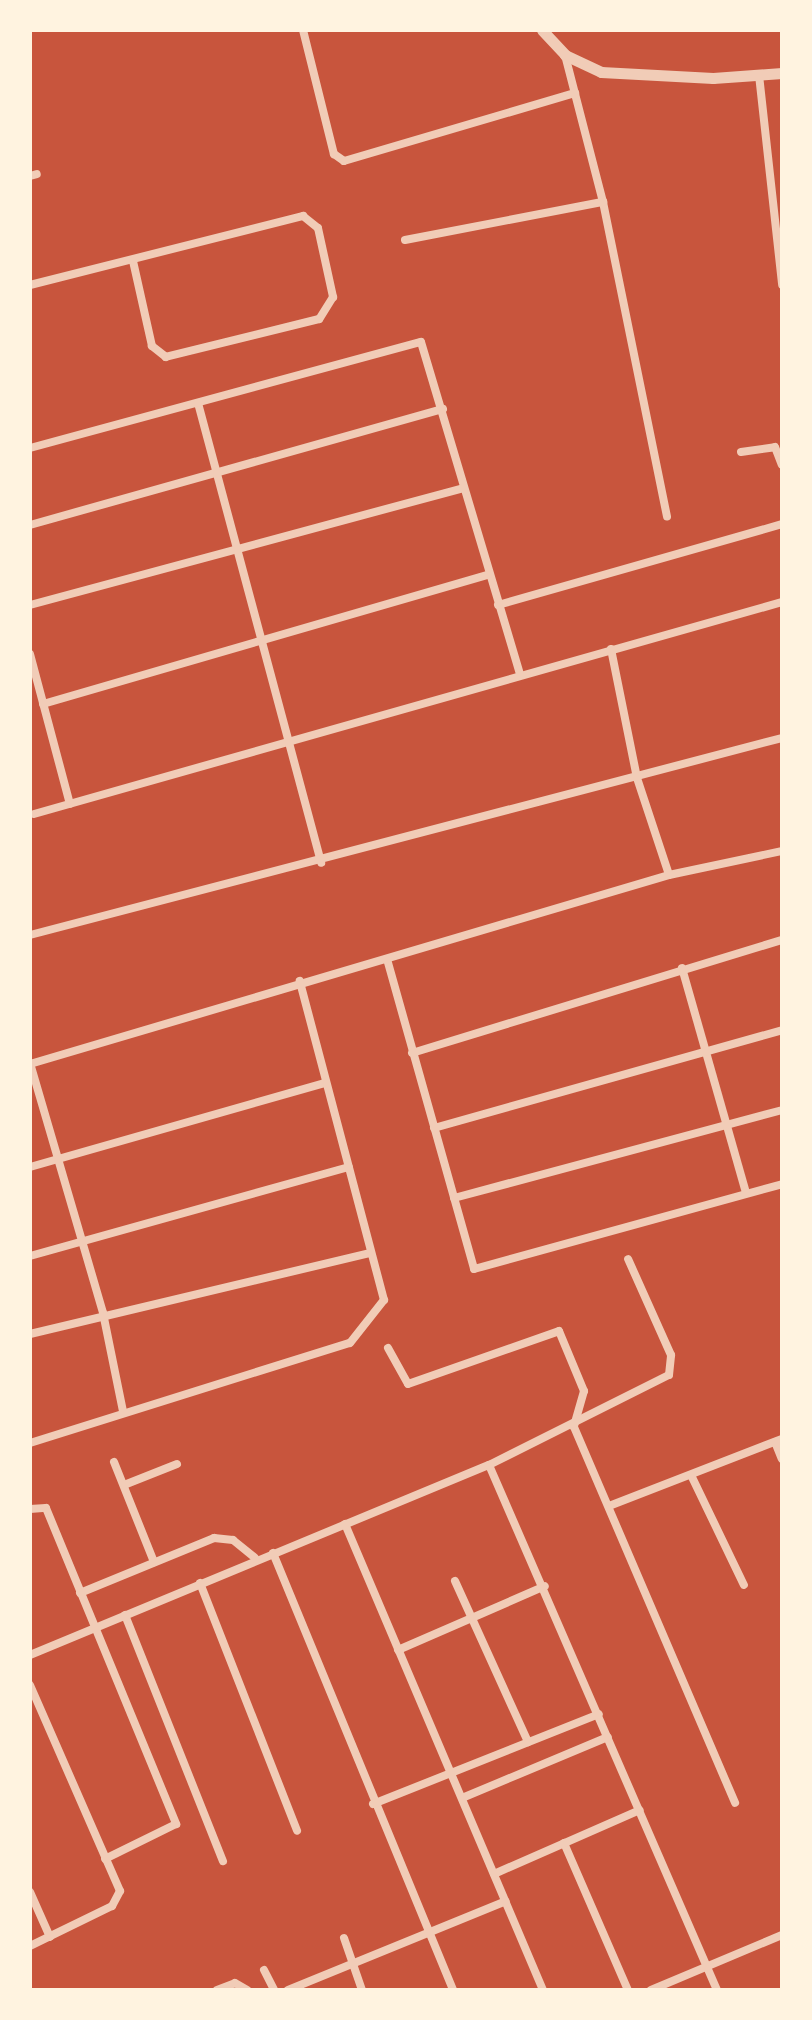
<!DOCTYPE html>
<style>
body{margin:0}
#map{position:relative;width:812px;height:2020px;overflow:hidden;background:#c8553d;font-family:"Roboto Condensed",sans-serif}
div>[style]{position:absolute}
.minor>*{height:8px;margin:-4px;padding:0 4px;transform-origin:4px;border-radius:4px;background:#f1ccb7}
.tertiary>*{height:11px;margin:-5.5px;padding:0 5.5px;transform-origin:5.5px;border-radius:5.5px;background:#f1ccb7}
span{translate:-50% -50%;white-space:nowrap;text-align:center;line-height:1.15;-webkit-text-stroke:8px #fff3e0;paint-order:stroke}
.frame{position:absolute;inset:0;border:32px solid #fff3e0;pointer-events:none}
</style>
<div id="map">
<div class="minor">
<div style="left:303px;top:30px;width:128px;rotate:76deg"></div>
<div style="left:334px;top:154px;width:12px;rotate:35deg"></div>
<div style="left:344px;top:161px;width:241px;rotate:-16.4deg"></div>
<div style="left:759px;top:75px;width:211px;rotate:83.7deg"></div>
<div style="left:30px;top:176px;width:7px;rotate:-16deg"></div>
<div style="left:603px;top:202px;width:321px;rotate:78.5deg"></div>
<div style="left:405px;top:240px;width:202px;rotate:-10.9deg"></div>
<div style="left:603px;top:202px;width:152px;rotate:-104.5deg"></div>
<div style="left:30px;top:285px;width:282px;rotate:-14.2deg"></div>
<div style="left:303px;top:216px;width:19px;rotate:39deg"></div>
<div style="left:318px;top:228px;width:71px;rotate:77.7deg"></div>
<div style="left:333px;top:297px;width:26px;rotate:122deg"></div>
<div style="left:319px;top:319px;width:158px;rotate:166.1deg"></div>
<div style="left:166px;top:357px;width:18px;rotate:-142deg"></div>
<div style="left:152px;top:346px;width:87px;rotate:-102.6deg"></div>
<div style="left:198px;top:403px;width:476px;rotate:75deg"></div>
<div style="left:30px;top:448px;width:405px;rotate:-15.2deg"></div>
<div style="left:421px;top:342px;width:346px;rotate:73.4deg"></div>
<div style="left:741px;top:452px;width:34px;rotate:-8deg"></div>
<div style="left:775px;top:447px;width:19px;rotate:69deg"></div>
<div style="left:30px;top:525px;width:429px;rotate:-15.7deg"></div>
<div style="left:30px;top:605px;width:449px;rotate:-15.1deg"></div>
<div style="left:498px;top:605px;width:295px;rotate:-15.9deg"></div>
<div style="left:611px;top:649px;width:132px;rotate:78.6deg"></div>
<div style="left:637px;top:778px;width:102px;rotate:71.7deg"></div>
<div style="left:30px;top:654px;width:155px;rotate:75.1deg"></div>
<div style="left:43px;top:704px;width:463px;rotate:-16.2deg"></div>
<div style="left:34px;top:814px;width:777px;rotate:-15.82deg"></div>
<div style="left:30px;top:935px;width:777px;rotate:-14.68deg"></div>
<div style="left:387px;top:959px;width:322px;rotate:74.3deg"></div>
<div style="left:474px;top:1269px;width:320px;rotate:-15.4deg"></div>
<div style="left:682px;top:968px;width:234px;rotate:74.1deg"></div>
<div style="left:412px;top:1053px;width:387px;rotate:-17deg"></div>
<div style="left:30px;top:1063px;width:260px;rotate:73.7deg"></div>
<div style="left:103px;top:1313px;width:100px;rotate:78.5deg"></div>
<div style="left:30px;top:1064px;width:666px;rotate:-16.48deg"></div>
<div style="left:669px;top:875px;width:116px;rotate:-12deg"></div>
<div style="left:434px;top:1128px;width:362px;rotate:-15.7deg"></div>
<div style="left:30px;top:1167px;width:307px;rotate:-15.9deg"></div>
<div style="left:454px;top:1198px;width:340px;rotate:-15deg"></div>
<div style="left:30px;top:1256px;width:331px;rotate:-15.6deg"></div>
<div style="left:30px;top:1334px;width:350px;rotate:-13.4deg"></div>
<div style="left:388px;top:1348px;width:41px;rotate:60.9deg"></div>
<div style="left:408px;top:1384px;width:160px;rotate:-19.3deg"></div>
<div style="left:559px;top:1331px;width:65px;rotate:67.4deg"></div>
<div style="left:584px;top:1391px;width:37px;rotate:106deg"></div>
<div style="left:574px;top:1427px;width:409px;rotate:66.8deg"></div>
<div style="left:775px;top:1442px;width:18px;rotate:68deg"></div>
<div style="left:30px;top:1443px;width:335px;rotate:-17.4deg"></div>
<div style="left:350px;top:1343px;width:55px;rotate:-51.7deg"></div>
<div style="left:384px;top:1300px;width:330px;rotate:-104.8deg"></div>
<div style="left:114px;top:1462px;width:108px;rotate:68.2deg"></div>
<div style="left:489px;top:1465px;width:572px;rotate:66.53deg"></div>
<div style="left:691px;top:1475px;width:122px;rotate:64.3deg"></div>
<div style="left:124px;top:1485px;width:57px;rotate:-21.6deg"></div>
<div style="left:609px;top:1506px;width:186px;rotate:-21.2deg"></div>
<div style="left:30px;top:1509px;width:16px;rotate:-4deg"></div>
<div style="left:46px;top:1508px;width:342px;rotate:67.6deg"></div>
<div style="left:176px;top:1824px;width:79px;rotate:153.8deg"></div>
<div style="left:345px;top:1524px;width:506px;rotate:66.98deg"></div>
<div style="left:273px;top:1553px;width:473px;rotate:67.6deg"></div>
<div style="left:455px;top:1581px;width:177px;rotate:65.6deg"></div>
<div style="left:200px;top:1583px;width:266px;rotate:68.6deg"></div>
<div style="left:80px;top:1593px;width:145px;rotate:-22.3deg"></div>
<div style="left:214px;top:1538px;width:19px;rotate:6deg"></div>
<div style="left:233px;top:1540px;width:28px;rotate:39deg"></div>
<div style="left:125px;top:1615px;width:265px;rotate:68.3deg"></div>
<div style="left:398px;top:1650px;width:160px;rotate:-23.5deg"></div>
<div style="left:30px;top:1655px;width:497px;rotate:-22.5deg"></div>
<div style="left:489px;top:1465px;width:201px;rotate:-26.6deg"></div>
<div style="left:669px;top:1375px;width:20px;rotate:-84deg"></div>
<div style="left:671px;top:1355px;width:105px;rotate:-114.1deg"></div>
<div style="left:30px;top:1685px;width:225px;rotate:66.4deg"></div>
<div style="left:120px;top:1891px;width:17px;rotate:118deg"></div>
<div style="left:112px;top:1906px;width:91px;rotate:154deg"></div>
<div style="left:462px;top:1798px;width:158px;rotate:-22.7deg"></div>
<div style="left:373px;top:1804px;width:243px;rotate:-21.7deg"></div>
<div style="left:564px;top:1843px;width:160px;rotate:66.5deg"></div>
<div style="left:494px;top:1874px;width:159px;rotate:-23.7deg"></div>
<div style="left:30px;top:1892px;width:49px;rotate:66deg"></div>
<div style="left:344px;top:1938px;width:55px;rotate:70.9deg"></div>
<div style="left:264px;top:1970px;width:22px;rotate:63deg"></div>
<div style="left:217px;top:1990px;width:19px;rotate:-21deg"></div>
<div style="left:235px;top:1983px;width:14px;rotate:30deg"></div>
<div style="left:288px;top:1990px;width:235px;rotate:-22.2deg"></div>
<div style="left:651px;top:1990px;width:142px;rotate:-22.8deg"></div>
</div>
<div class="tertiary">
<div style="left:542px;top:30px;width:34px;rotate:47deg"></div>
<div style="left:565px;top:55px;width:40px;rotate:25deg"></div>
<div style="left:601px;top:72px;width:112px;rotate:3.1deg"></div>
<div style="left:713px;top:78px;width:69px;rotate:-4.1deg"></div>
</div>
<div class="frame"></div>
</div>
